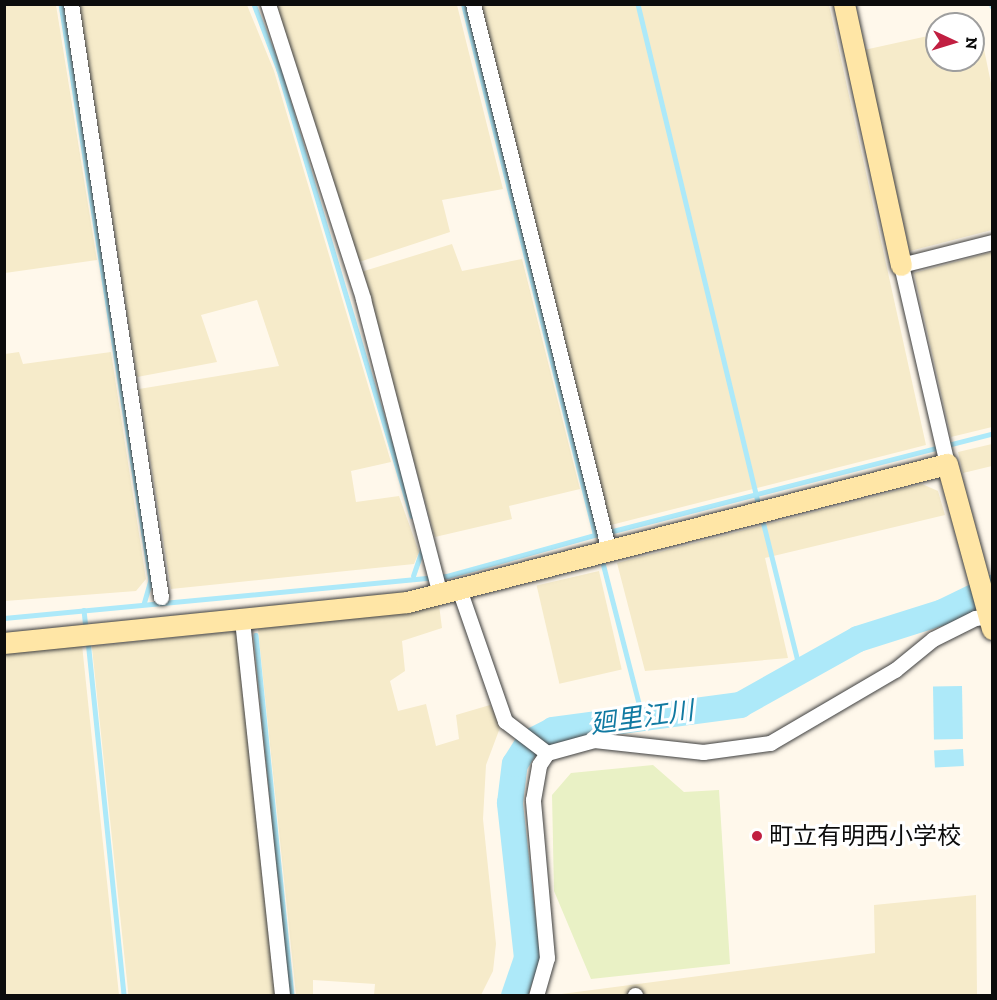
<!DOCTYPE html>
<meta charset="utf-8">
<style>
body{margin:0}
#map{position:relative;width:997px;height:1000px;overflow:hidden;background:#fff8eb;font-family:"Zilla Slab","Noto Sans JP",serif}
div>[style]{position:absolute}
.farmland>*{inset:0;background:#f6ebca;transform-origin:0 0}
.pitch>*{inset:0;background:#e9f1c5}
.water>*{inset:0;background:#ade9f9;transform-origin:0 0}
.stream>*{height:4.5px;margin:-2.25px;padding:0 2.25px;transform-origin:2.25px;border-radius:2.25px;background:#ade9f9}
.river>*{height:26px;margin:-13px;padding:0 13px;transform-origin:13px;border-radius:13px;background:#ade9f9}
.roads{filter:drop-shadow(0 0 2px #3f3f3f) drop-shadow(0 0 2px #3f3f3f)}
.street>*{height:15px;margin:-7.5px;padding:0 7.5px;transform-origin:7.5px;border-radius:7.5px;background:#fff}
.secondary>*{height:21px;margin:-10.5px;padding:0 10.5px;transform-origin:10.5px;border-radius:10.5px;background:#ffe6a6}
.dots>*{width:16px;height:16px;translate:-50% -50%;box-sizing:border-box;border:3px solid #fff;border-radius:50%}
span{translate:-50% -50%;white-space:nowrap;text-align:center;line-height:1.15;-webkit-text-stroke:6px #fff;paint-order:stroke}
.poi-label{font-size:24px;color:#0c0c0c}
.left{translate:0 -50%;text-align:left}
.water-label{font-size:26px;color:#117aa2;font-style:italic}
.frame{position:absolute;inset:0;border:6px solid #0c0c0c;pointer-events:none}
.north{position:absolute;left:925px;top:12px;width:60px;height:60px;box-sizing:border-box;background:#fff;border:2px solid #9e9e9e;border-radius:50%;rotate:94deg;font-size:16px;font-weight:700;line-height:24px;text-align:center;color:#0c0c0c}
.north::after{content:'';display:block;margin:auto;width:21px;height:27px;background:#c11f41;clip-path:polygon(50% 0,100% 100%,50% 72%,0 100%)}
</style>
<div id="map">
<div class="farmland">
<div style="clip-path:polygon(4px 5px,56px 5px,97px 260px,5px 273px)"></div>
<div style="clip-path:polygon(79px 5px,247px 5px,274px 71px,391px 462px,351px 471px,356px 502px,399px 496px,419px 552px,414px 564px,171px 589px,139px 389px,279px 366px,257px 300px,201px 315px,217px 362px,137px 377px)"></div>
<div style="clip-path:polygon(275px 5px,457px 5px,503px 189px,442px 200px,450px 232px,359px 262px)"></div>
<div style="clip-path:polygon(480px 5px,829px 5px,926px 445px,611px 525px)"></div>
<div style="clip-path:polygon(979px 25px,992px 88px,992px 230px,910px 251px,864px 50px,937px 34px,937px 60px,973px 60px,973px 26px)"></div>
<div style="clip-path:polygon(452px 244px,462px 271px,522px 259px,580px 489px,509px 506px,512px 519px,435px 537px,361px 272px)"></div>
<div style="clip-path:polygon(992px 252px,992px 427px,951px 437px,914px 273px)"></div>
<div style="clip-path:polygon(19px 352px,23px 364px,111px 352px,146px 579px,136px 591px,5px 601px,5px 354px)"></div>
<div style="clip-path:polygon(992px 444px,992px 466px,963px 473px,958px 452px)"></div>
<div style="clip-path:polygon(922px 484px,938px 491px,945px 515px,765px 558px,788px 658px,645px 671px,617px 563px)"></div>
<div style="left:599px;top:571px;width:101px;height:64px;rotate:77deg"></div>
<div style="clip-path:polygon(439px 605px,442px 628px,402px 641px,405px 671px,390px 681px,398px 711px,426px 704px,436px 746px,459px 739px,456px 715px,490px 705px,501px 725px,486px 765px,483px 819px,496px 944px,493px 971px,481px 995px,374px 995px,375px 984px,313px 980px,313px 995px,296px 995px,258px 629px)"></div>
<div style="left:238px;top:631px;width:366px;height:147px;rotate:84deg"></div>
<div style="clip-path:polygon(82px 645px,119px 995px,5px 996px,5px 652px)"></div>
<div style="clip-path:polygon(976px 895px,977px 995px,546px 996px,875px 953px,874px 905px)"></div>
</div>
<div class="pitch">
<div style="clip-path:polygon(653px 765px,684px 792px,719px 790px,730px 964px,591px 979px,554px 891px,552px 795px,571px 773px)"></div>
</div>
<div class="water">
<div style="left:962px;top:686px;width:53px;height:29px;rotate:89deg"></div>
<div style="left:963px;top:749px;width:17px;height:29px;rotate:87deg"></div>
</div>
<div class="stream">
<div style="left:61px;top:4px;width:583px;rotate:81.12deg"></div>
<div style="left:151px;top:580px;width:25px;rotate:106deg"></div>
<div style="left:254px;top:4px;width:71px;rotate:69.3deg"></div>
<div style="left:279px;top:70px;width:465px;rotate:73.4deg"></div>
<div style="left:638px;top:4px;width:516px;rotate:76.45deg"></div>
<div style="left:992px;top:4px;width:2px;rotate:90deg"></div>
<div style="left:762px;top:517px;width:162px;rotate:76deg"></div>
<div style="left:609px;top:532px;width:395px;rotate:-14.4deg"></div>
<div style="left:602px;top:559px;width:161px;rotate:75.6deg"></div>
<div style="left:413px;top:576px;width:28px;rotate:-71deg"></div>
<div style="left:84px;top:610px;width:19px;rotate:84deg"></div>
<div style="left:4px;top:618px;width:445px;rotate:-5.4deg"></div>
<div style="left:447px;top:576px;width:154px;rotate:-15.5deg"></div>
<div style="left:595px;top:535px;width:547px;rotate:-103.96deg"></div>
<div style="left:256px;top:635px;width:363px;rotate:84.3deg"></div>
<div style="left:88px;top:640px;width:358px;rotate:84.2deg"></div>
</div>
<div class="river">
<div style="left:514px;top:996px;width:40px;rotate:-71.1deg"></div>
<div style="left:527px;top:958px;width:156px;rotate:-96.3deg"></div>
<div style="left:510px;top:803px;width:39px;rotate:-83deg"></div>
<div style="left:515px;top:764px;width:25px;rotate:-58deg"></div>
<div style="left:528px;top:743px;width:28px;rotate:-27deg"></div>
<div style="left:553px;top:730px;width:189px;rotate:-7.6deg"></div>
<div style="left:740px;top:705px;width:135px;rotate:-29.2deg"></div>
<div style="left:858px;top:639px;width:89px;rotate:-17.6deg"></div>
<div style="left:943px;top:612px;width:55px;rotate:-26.1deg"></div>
</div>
<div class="roads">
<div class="street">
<div style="left:71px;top:4px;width:600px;rotate:81.37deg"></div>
<div style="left:268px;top:4px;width:310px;rotate:72.1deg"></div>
<div style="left:363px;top:299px;width:305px;rotate:75.4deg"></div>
<div style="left:473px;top:4px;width:564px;rotate:76.04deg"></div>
<div style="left:947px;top:464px;width:204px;rotate:-103deg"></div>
<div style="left:901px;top:265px;width:94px;rotate:-14.2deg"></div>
<div style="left:459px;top:589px;width:140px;rotate:70.8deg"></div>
<div style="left:505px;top:721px;width:53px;rotate:37.3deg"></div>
<div style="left:242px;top:620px;width:378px;rotate:83.9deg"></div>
<div style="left:635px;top:995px;width:1px;rotate:90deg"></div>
<div style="left:536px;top:996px;width:40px;rotate:-74deg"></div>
<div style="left:547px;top:958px;width:159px;rotate:-95.1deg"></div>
<div style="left:533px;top:800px;width:36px;rotate:-80deg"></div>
<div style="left:539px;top:765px;width:14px;rotate:-56deg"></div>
<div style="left:547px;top:753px;width:49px;rotate:-15.5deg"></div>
<div style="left:594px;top:740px;width:110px;rotate:6.3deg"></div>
<div style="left:703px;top:752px;width:68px;rotate:-7.7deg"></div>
<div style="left:770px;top:743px;width:145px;rotate:-30.3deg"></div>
<div style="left:895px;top:670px;width:49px;rotate:-39.2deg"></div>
<div style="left:933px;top:639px;width:47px;rotate:-26.6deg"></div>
<div style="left:975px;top:618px;width:16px;rotate:-7deg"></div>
</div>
<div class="secondary">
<div style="left:844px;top:4px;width:267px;rotate:77.7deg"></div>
<div style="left:4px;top:643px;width:405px;rotate:-5.8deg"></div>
<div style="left:407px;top:602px;width:557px;rotate:-14.34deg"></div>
<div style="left:947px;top:464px;width:171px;rotate:74.7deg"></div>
</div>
</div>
<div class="dots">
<div style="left:757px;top:836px;background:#c11f41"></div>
</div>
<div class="poi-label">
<span class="left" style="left:769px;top:836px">町立有明西小学校</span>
</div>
<div class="water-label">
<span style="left:642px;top:718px;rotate:-8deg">廻里江川</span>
</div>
<div class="frame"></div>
<div class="north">N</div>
</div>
